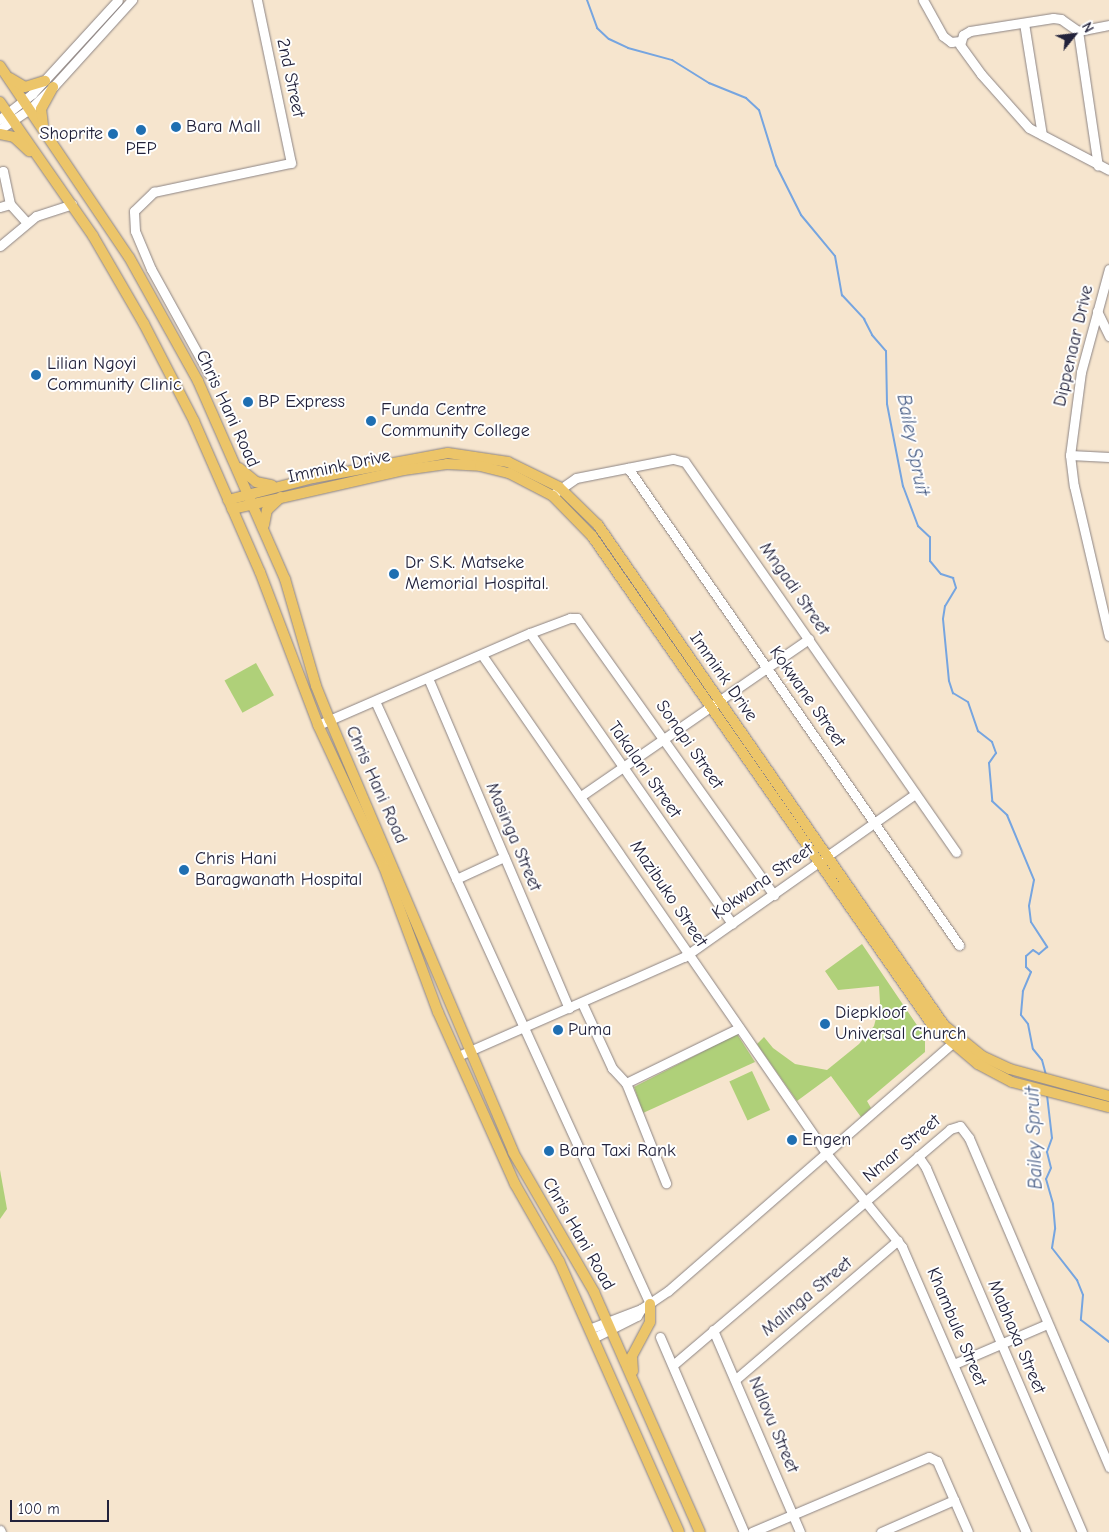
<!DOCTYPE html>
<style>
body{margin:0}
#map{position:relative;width:1109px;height:1532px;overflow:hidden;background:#f6e5ce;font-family:"Comic Neue",sans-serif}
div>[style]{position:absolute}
.green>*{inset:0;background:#afd079;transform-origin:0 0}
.stream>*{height:2px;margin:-1px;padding:0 1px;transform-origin:1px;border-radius:1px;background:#76a5e0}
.roads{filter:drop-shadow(0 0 1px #8c8484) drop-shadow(0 0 1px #8c8484)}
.minor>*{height:9px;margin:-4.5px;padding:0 4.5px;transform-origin:4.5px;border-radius:4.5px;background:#fff}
.major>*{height:10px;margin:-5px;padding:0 5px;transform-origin:5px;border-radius:5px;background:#ecc569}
.dots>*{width:14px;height:14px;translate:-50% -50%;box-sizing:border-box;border:2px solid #fff;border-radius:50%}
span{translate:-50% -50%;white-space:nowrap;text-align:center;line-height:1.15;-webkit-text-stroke:4px #fff;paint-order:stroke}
.street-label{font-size:18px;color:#22223b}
.poi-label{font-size:18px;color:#22223b}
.left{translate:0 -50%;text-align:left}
.right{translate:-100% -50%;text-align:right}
.water-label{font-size:19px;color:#485d85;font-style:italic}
.north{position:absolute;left:1049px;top:10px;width:50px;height:50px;-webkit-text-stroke:4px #fff;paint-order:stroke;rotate:61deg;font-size:14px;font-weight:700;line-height:20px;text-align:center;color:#22223b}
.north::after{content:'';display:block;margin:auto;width:18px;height:22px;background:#22223b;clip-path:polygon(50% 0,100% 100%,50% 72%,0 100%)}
.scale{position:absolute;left:10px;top:1500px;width:99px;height:22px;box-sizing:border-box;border:2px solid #22223b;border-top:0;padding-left:6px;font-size:15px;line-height:18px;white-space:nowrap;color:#22223b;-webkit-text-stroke:4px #fff;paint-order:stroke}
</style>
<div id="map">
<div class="green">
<div style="left:256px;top:663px;width:37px;height:36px;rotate:61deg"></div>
<div style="clip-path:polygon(862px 944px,925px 1037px,925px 1052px,867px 1101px,871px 1108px,861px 1117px,831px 1076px,797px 1101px,757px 1044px,764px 1037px,773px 1048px,795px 1064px,827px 1070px,859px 1044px,874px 1026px,880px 1003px,879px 986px,838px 990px,825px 971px)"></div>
<div style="clip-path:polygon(737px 1034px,755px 1062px,643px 1113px,634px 1087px)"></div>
<div style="left:752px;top:1071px;width:43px;height:25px;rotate:65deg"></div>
<div style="clip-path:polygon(0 1170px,7px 1209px,0 1219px)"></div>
</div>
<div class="stream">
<div style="left:587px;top:0;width:30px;rotate:70deg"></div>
<div style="left:597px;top:28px;width:16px;rotate:43deg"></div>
<div style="left:609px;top:39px;width:21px;rotate:25deg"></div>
<div style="left:628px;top:48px;width:46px;rotate:15.3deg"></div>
<div style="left:672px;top:60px;width:44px;rotate:31.9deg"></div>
<div style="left:709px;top:83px;width:40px;rotate:22deg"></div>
<div style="left:746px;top:98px;width:18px;rotate:43deg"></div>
<div style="left:759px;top:110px;width:58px;rotate:72.8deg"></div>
<div style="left:776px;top:165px;width:56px;rotate:63.4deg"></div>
<div style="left:801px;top:215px;width:53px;rotate:50.3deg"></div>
<div style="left:835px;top:256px;width:40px;rotate:80deg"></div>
<div style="left:842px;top:295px;width:33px;rotate:47deg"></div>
<div style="left:864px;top:319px;width:18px;rotate:63deg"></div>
<div style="left:872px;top:335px;width:21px;rotate:49deg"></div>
<div style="left:886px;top:351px;width:53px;rotate:88.9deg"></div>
<div style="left:887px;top:404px;width:84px;rotate:79deg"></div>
<div style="left:903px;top:486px;width:43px;rotate:69.4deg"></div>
<div style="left:918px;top:526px;width:16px;rotate:43deg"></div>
<div style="left:930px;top:537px;width:24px;rotate:90deg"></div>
<div style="left:930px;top:561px;width:17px;rotate:50deg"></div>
<div style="left:941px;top:574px;width:13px;rotate:18deg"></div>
<div style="left:953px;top:578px;width:10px;rotate:73deg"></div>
<div style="left:956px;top:588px;width:21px;rotate:121deg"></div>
<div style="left:945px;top:606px;width:13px;rotate:99deg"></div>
<div style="left:943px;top:619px;width:62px;rotate:84.5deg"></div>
<div style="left:949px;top:681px;width:13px;rotate:72deg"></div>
<div style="left:953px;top:693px;width:17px;rotate:31deg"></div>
<div style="left:968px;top:702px;width:31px;rotate:71deg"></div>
<div style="left:978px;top:731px;width:18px;rotate:38deg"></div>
<div style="left:992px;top:742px;width:12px;rotate:70deg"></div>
<div style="left:996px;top:753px;width:12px;rotate:125deg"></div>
<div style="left:989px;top:763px;width:38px;rotate:85deg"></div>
<div style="left:992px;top:801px;width:21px;rotate:43deg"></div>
<div style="left:1007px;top:815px;width:70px;rotate:67.4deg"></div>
<div style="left:1034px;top:880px;width:26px;rotate:101deg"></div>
<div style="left:1029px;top:906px;width:16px;rotate:83deg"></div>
<div style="left:1031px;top:922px;width:30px;rotate:57deg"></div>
<div style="left:1047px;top:947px;width:11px;rotate:139deg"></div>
<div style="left:1039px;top:954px;width:7px;rotate:-146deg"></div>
<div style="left:1033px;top:950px;width:9px;rotate:139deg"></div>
<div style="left:1026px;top:956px;width:11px;rotate:90deg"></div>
<div style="left:1026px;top:967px;width:7px;rotate:45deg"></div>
<div style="left:1031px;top:972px;width:21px;rotate:113deg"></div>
<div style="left:1023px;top:991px;width:24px;rotate:95deg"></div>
<div style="left:1021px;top:1015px;width:11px;rotate:52deg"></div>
<div style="left:1028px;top:1024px;width:25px;rotate:79deg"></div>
<div style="left:1033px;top:1049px;width:14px;rotate:51deg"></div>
<div style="left:1042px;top:1060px;width:16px;rotate:75deg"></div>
<div style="left:1047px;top:1095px;width:43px;rotate:83.4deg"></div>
<div style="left:1052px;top:1138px;width:15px;rotate:110deg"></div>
<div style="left:1047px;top:1152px;width:16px;rotate:76deg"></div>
<div style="left:1051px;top:1168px;width:12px;rotate:114deg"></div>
<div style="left:1046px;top:1179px;width:26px;rotate:74deg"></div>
<div style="left:1053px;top:1204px;width:25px;rotate:85deg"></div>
<div style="left:1055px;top:1229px;width:19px;rotate:99deg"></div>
<div style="left:1052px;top:1248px;width:41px;rotate:52deg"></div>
<div style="left:1077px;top:1280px;width:16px;rotate:68deg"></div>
<div style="left:1083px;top:1295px;width:25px;rotate:95deg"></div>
<div style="left:1081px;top:1320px;width:36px;rotate:38deg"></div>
</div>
<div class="roads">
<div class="minor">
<div style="left:923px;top:0;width:41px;rotate:60.9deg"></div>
<div style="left:943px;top:36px;width:10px;rotate:37deg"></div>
<div style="left:951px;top:42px;width:9px;rotate:-6deg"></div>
<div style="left:1024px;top:23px;width:113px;rotate:80.9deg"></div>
<div style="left:1078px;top:31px;width:21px;rotate:-145deg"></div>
<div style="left:1061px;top:19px;width:8px;rotate:-173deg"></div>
<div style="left:1053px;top:18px;width:84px;rotate:171.1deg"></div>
<div style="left:970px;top:31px;width:8px;rotate:150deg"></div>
<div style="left:963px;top:35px;width:10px;rotate:107deg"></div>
<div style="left:960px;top:45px;width:36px;rotate:54deg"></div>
<div style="left:981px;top:74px;width:72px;rotate:48.4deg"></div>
<div style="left:1029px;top:128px;width:90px;rotate:27.7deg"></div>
<div style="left:1078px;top:31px;width:136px;rotate:81.6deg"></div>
<div style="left:1078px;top:31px;width:32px;rotate:-11deg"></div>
<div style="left:0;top:119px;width:41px;rotate:-38deg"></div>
<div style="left:32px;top:94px;width:127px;rotate:-47.5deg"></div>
<div style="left:0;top:129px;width:36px;rotate:-34deg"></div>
<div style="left:30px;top:109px;width:32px;rotate:-44deg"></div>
<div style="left:53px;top:87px;width:118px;rotate:-47.8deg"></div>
<div style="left:0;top:172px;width:3px;rotate:-18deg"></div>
<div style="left:3px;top:171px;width:34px;rotate:78deg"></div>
<div style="left:10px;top:204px;width:25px;rotate:48deg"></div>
<div style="left:0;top:207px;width:10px;rotate:-17deg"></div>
<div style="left:0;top:246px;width:47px;rotate:-39.8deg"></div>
<div style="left:36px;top:216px;width:38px;rotate:-18deg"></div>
<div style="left:1109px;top:269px;width:107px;rotate:105.2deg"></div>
<div style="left:1081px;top:372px;width:84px;rotate:97.5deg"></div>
<div style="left:1070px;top:455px;width:31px;rotate:83deg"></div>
<div style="left:1074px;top:486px;width:154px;rotate:76.9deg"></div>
<div style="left:1097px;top:311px;width:28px;rotate:64deg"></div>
<div style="left:209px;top:374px;width:120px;rotate:-118.9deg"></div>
<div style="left:151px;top:269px;width:41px;rotate:-112.8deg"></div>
<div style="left:135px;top:231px;width:20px;rotate:-93deg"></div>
<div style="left:134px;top:211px;width:28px;rotate:-44deg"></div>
<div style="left:154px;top:192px;width:140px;rotate:-12deg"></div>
<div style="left:291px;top:163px;width:167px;rotate:-101.8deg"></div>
<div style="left:1070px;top:455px;width:39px;rotate:3deg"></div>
<div style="left:628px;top:468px;width:581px;rotate:55.24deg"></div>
<div style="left:556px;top:492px;width:24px;rotate:-35deg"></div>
<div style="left:576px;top:478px;width:99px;rotate:-11.1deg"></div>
<div style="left:673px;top:459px;width:12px;rotate:14deg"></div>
<div style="left:685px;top:462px;width:475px;rotate:55.2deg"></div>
<div style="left:530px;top:633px;width:354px;rotate:55.2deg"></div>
<div style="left:482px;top:655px;width:605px;rotate:55.36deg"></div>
<div style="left:826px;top:1153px;width:121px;rotate:51deg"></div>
<div style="left:902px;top:1247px;width:311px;rotate:66.5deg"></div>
<div style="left:428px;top:678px;width:359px;rotate:66.9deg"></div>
<div style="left:375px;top:701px;width:663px;rotate:65.48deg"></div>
<div style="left:318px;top:725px;width:231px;rotate:-23.5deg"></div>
<div style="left:530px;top:633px;width:43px;rotate:-20.6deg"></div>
<div style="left:570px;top:618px;width:7px"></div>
<div style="left:577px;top:618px;width:340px;rotate:54.6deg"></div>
<div style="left:581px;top:796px;width:277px;rotate:-34.6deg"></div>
<div style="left:456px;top:879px;width:53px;rotate:-24.6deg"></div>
<div style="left:582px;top:1003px;width:72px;rotate:65.2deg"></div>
<div style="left:612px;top:1068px;width:21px;rotate:47deg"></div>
<div style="left:626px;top:1083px;width:108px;rotate:68.2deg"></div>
<div style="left:458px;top:1056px;width:247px;rotate:-23.7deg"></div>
<div style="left:684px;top:957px;width:283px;rotate:-35.2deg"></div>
<div style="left:626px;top:1083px;width:126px;rotate:-26deg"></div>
<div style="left:918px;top:1156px;width:14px;rotate:56deg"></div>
<div style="left:926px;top:1168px;width:396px;rotate:66.8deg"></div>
<div style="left:589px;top:1329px;width:56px;rotate:-21deg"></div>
<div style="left:641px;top:1309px;width:32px;rotate:-34deg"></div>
<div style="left:668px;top:1291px;width:383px;rotate:-41.1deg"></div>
<div style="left:713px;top:1330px;width:220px;rotate:66.7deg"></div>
<div style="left:660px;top:1337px;width:212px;rotate:66.7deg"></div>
<div style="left:593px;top:1338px;width:49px;rotate:-26.6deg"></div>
<div style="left:637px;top:1316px;width:8px;rotate:-60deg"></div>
<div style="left:954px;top:1364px;width:101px;rotate:-23.3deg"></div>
<div style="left:673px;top:1365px;width:364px;rotate:-40.4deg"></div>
<div style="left:950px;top:1129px;width:10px;rotate:-17deg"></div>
<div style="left:960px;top:1126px;width:15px;rotate:53deg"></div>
<div style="left:969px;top:1138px;width:358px;rotate:66.9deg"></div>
<div style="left:736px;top:1379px;width:213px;rotate:-40.6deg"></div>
<div style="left:0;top:1530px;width:2px;rotate:63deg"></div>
<div style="left:752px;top:1532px;width:192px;rotate:-23deg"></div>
<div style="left:929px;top:1457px;width:9px;rotate:27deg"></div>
<div style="left:937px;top:1461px;width:77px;rotate:66.4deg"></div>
<div style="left:881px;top:1532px;width:80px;rotate:-23.7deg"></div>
</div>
<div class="major">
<div style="left:0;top:66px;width:230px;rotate:56deg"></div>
<div style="left:129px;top:257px;width:142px;rotate:60.9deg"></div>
<div style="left:198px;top:381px;width:216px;rotate:66.3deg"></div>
<div style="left:285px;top:579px;width:111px;rotate:73.8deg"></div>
<div style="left:316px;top:686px;width:37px;rotate:68deg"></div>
<div style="left:330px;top:720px;width:469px;rotate:67deg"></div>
<div style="left:513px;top:1152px;width:162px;rotate:59.9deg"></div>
<div style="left:594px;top:1292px;width:262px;rotate:66.2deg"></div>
<div style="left:10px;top:78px;width:17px;rotate:31deg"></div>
<div style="left:25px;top:87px;width:21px;rotate:-17deg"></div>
<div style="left:0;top:102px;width:163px;rotate:55.2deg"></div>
<div style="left:93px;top:236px;width:102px;rotate:59.9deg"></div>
<div style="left:144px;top:324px;width:109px;rotate:62.7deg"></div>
<div style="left:194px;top:421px;width:165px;rotate:66.4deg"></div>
<div style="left:260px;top:572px;width:164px;rotate:69.2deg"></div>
<div style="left:318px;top:725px;width:157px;rotate:65.1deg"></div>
<div style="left:384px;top:867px;width:155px;rotate:69.6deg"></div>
<div style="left:438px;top:1012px;width:188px;rotate:65.9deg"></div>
<div style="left:515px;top:1184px;width:89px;rotate:60.3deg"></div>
<div style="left:559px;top:1261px;width:296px;rotate:66.1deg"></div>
<div style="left:43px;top:125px;width:16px;rotate:-97deg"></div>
<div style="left:41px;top:109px;width:25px;rotate:-61deg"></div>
<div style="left:0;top:134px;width:14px;rotate:12deg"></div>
<div style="left:14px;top:137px;width:21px;rotate:43deg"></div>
<div style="left:239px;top:468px;width:22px;rotate:39deg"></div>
<div style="left:256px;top:482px;width:16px;rotate:11deg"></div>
<div style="left:228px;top:500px;width:88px;rotate:-14.5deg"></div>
<div style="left:313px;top:478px;width:137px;rotate:-10.5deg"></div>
<div style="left:448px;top:453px;width:61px;rotate:8.5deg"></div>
<div style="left:508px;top:462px;width:57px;rotate:26.1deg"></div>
<div style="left:559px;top:487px;width:54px;rotate:44.3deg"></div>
<div style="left:598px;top:525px;width:608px;rotate:55.32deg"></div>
<div style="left:944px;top:1025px;width:49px;rotate:39.2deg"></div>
<div style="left:982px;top:1056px;width:31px;rotate:25deg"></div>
<div style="left:1010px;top:1069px;width:103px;rotate:15.3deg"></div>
<div style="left:232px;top:509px;width:176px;rotate:-12.8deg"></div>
<div style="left:404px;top:470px;width:43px;rotate:-7.9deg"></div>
<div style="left:447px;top:464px;width:33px;rotate:3deg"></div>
<div style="left:480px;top:466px;width:30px;rotate:14deg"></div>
<div style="left:509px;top:473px;width:50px;rotate:27.6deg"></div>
<div style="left:553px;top:496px;width:56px;rotate:45.7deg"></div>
<div style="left:592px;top:536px;width:597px;rotate:55.17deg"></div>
<div style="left:933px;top:1026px;width:59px;rotate:40.2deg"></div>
<div style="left:978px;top:1064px;width:38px;rotate:28deg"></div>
<div style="left:1012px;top:1082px;width:100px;rotate:14.5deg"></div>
<div style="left:264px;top:525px;width:15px;rotate:-79deg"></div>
<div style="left:267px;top:510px;width:19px;rotate:-43deg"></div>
<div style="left:633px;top:1371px;width:15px;rotate:-94deg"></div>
<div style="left:632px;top:1356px;width:38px;rotate:-62deg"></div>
<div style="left:650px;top:1322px;width:18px;rotate:-90deg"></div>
</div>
</div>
<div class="dots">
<div style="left:176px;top:127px;background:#1f6fb2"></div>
<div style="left:141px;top:130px;background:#1f6fb2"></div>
<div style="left:113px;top:134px;background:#1f6fb2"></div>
<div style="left:36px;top:375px;background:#1f6fb2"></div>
<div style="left:248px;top:402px;background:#1f6fb2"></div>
<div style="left:371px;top:421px;background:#1f6fb2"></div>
<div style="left:394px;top:574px;background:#1f6fb2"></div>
<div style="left:184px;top:870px;background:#1f6fb2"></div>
<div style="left:825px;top:1024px;background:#1f6fb2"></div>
<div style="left:558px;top:1030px;background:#1f6fb2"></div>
<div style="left:792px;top:1140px;background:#1f6fb2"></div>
<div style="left:549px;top:1151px;background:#1f6fb2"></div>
</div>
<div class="street-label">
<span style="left:290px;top:78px;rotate:78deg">2nd Street</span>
<span style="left:1074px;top:346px;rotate:-77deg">Dippenaar Drive</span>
<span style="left:227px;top:409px;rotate:65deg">Chris Hani Road</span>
<span style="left:339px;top:467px;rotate:-12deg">Immink Drive</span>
<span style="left:794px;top:589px;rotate:55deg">Mngadi Street</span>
<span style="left:723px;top:677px;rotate:55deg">Immink Drive</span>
<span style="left:807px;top:697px;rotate:55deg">Kokwane Street</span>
<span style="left:689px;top:745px;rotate:55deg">Sonapi Street</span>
<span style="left:644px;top:770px;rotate:55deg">Takalani Street</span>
<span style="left:376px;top:785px;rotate:66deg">Chris Hani Road</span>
<span style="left:513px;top:837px;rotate:67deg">Masinga Street</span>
<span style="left:763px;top:882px;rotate:-35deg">Kokwana Street</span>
<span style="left:668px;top:894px;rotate:56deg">Mazibuko Street</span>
<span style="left:902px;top:1149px;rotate:-40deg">Nmar Street</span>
<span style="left:578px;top:1234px;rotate:60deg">Chris Hani Road</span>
<span style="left:807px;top:1297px;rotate:-40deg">Malinga Street</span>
<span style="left:956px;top:1327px;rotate:67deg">Khambule Street</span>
<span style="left:1016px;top:1337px;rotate:67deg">Mabhaxa Street</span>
<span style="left:773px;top:1425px;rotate:67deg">Ndlovu Street</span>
</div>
<div class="poi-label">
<span class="left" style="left:186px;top:127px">Bara Mall</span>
<span class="right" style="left:103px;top:134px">Shoprite</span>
<span style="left:141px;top:149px">PEP</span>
<span class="left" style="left:47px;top:375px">Lilian Ngoyi<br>Community Clinic</span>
<span class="left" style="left:258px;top:402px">BP Express</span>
<span class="left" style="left:381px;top:421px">Funda Centre<br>Community College</span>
<span class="left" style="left:405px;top:574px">Dr S.K. Matseke<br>Memorial Hospital.</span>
<span class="left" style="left:195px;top:870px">Chris Hani<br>Baragwanath Hospital</span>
<span class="left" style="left:835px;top:1024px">Diepkloof<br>Universal Church</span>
<span class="left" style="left:568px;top:1030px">Puma</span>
<span class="left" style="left:802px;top:1140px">Engen</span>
<span class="left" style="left:559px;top:1151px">Bara Taxi Rank</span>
</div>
<div class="water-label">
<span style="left:912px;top:445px;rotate:79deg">Bailey Spruit</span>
<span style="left:1035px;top:1138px;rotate:-92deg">Bailey Spruit</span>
</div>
<div class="north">N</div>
<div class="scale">100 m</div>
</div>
